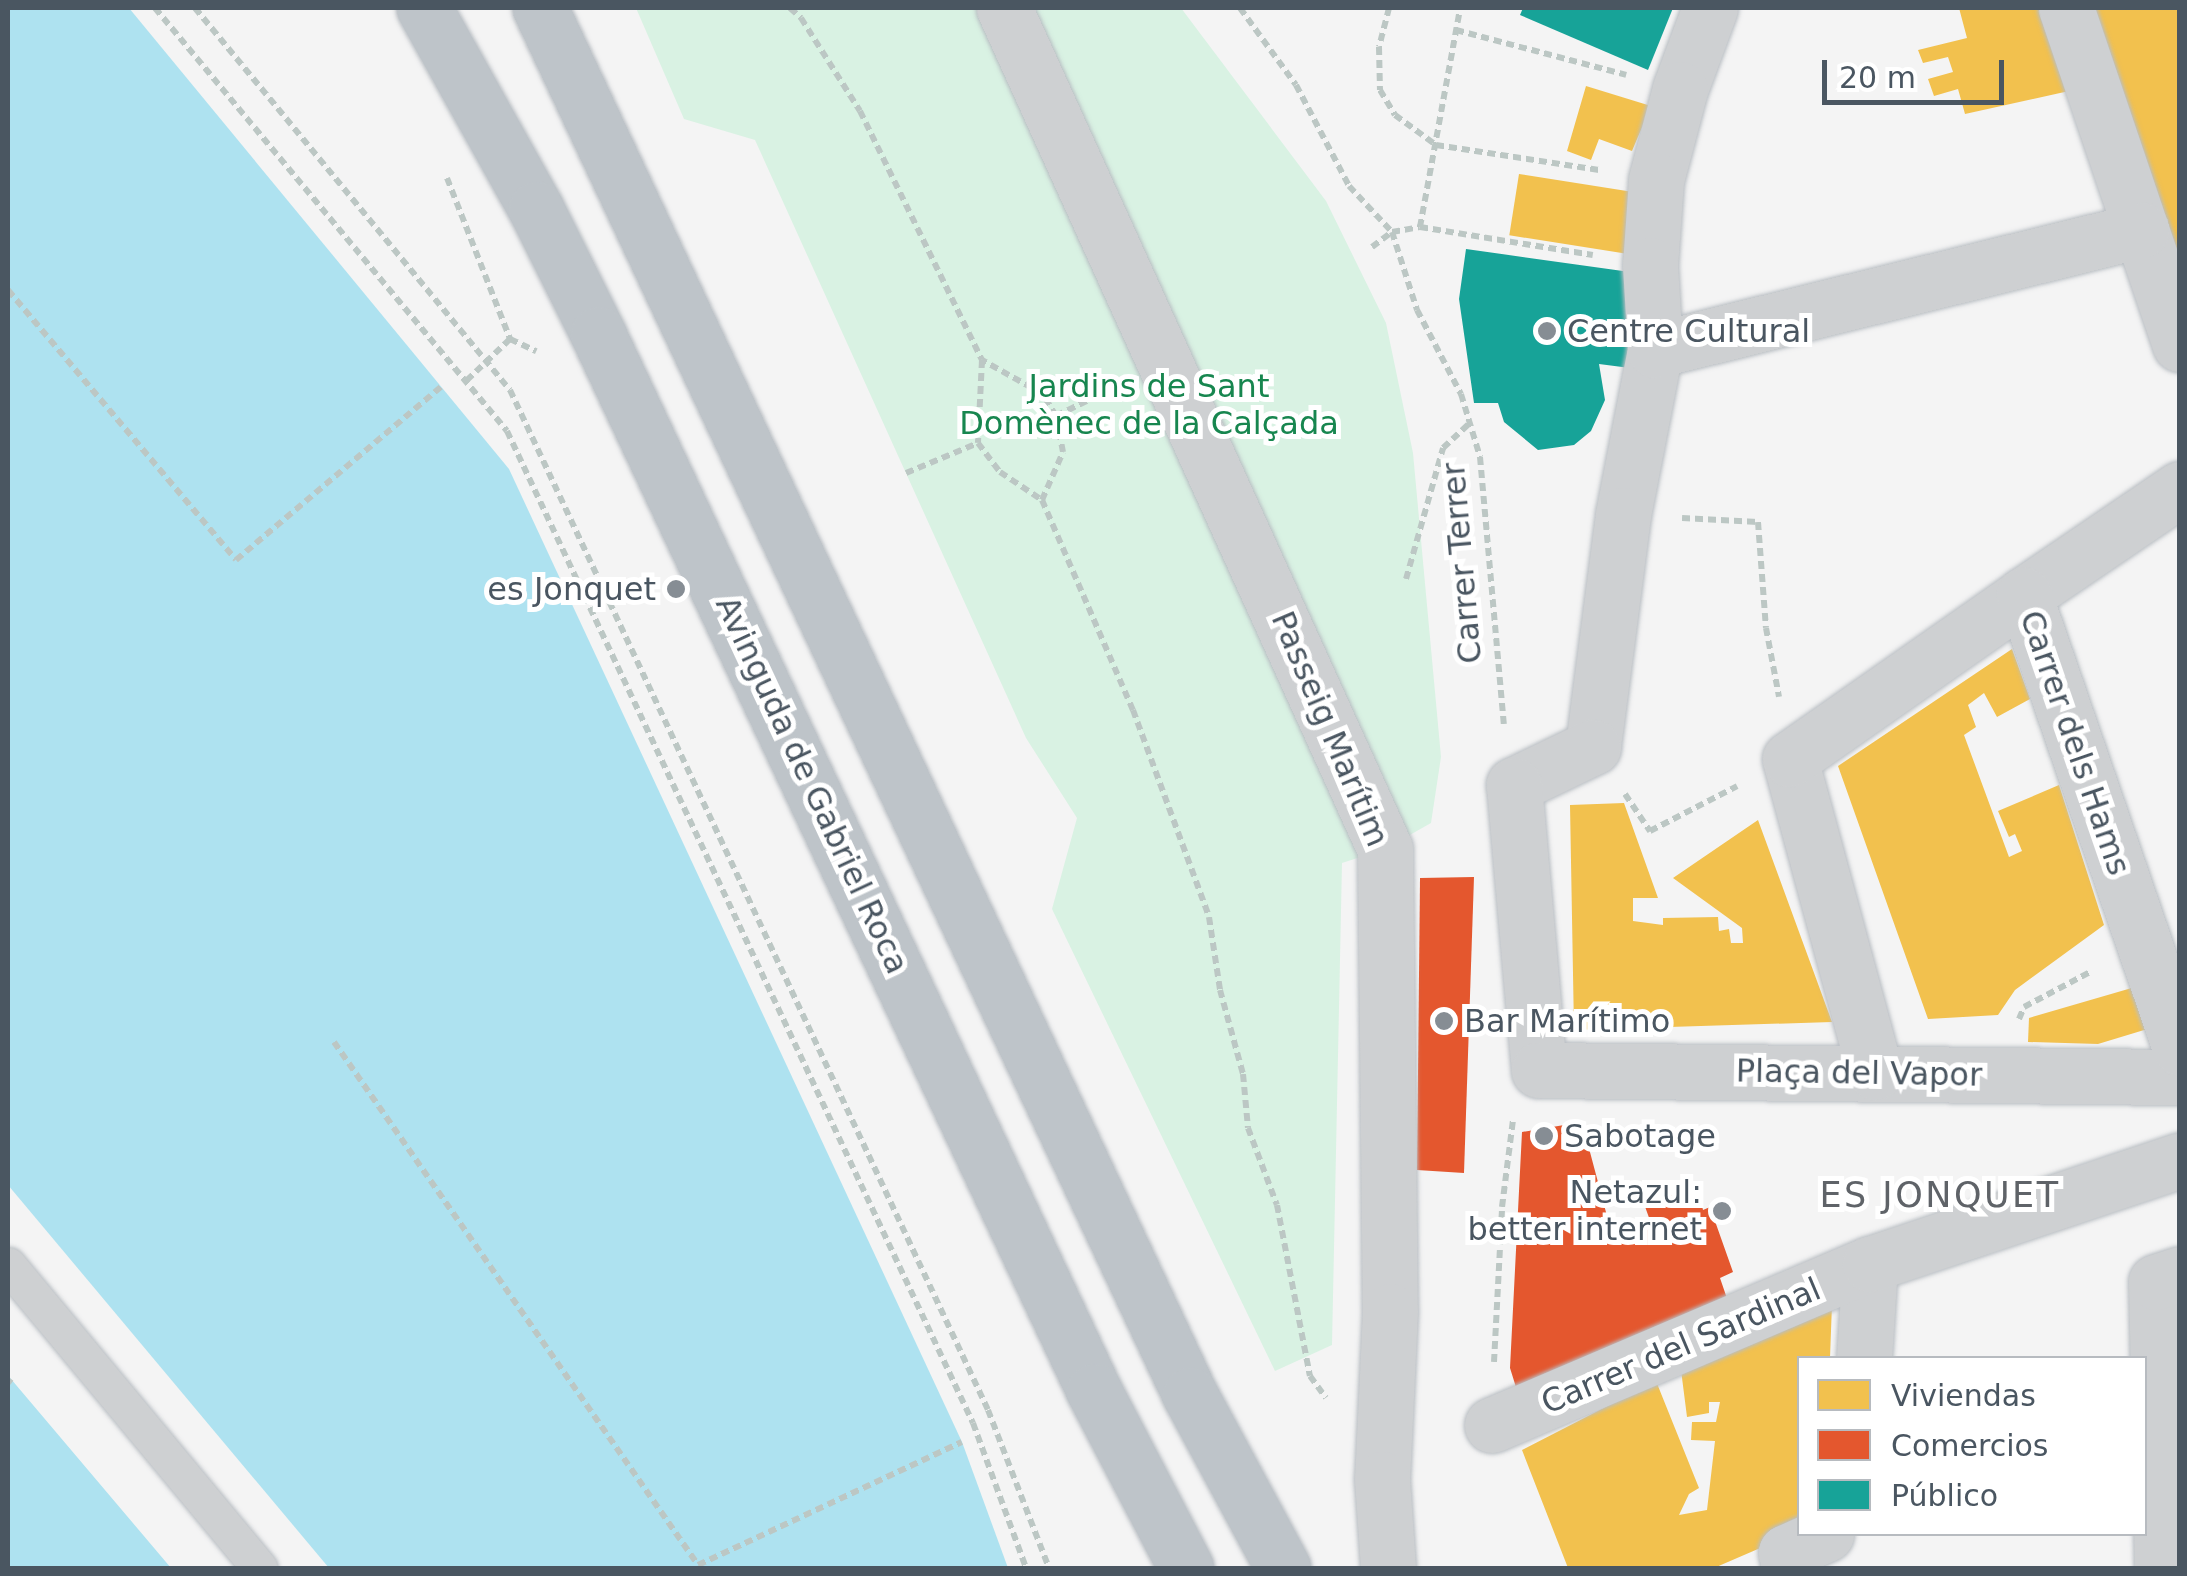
<!DOCTYPE html>
<meta charset="utf-8">
<style>
body{margin:0}
#map{position:relative;width:2187px;height:1576px;overflow:hidden;background:#f4f4f4;font-family:"DejaVu Sans",sans-serif}
div>[style]{position:absolute}
.green>*{inset:0;background:#d9f2e3}
.water>*{inset:0;background:#aee2f0}
.homes>*{inset:0;background:#f2c14e;transform-origin:0 0}
.shops>*{inset:0;background:#e4572e}
.public>*{inset:0;background:#17a398}
.path>*{height:6px;margin-top:-3px;transform-origin:0;background:repeating-linear-gradient(90deg,#bcc7c4 0 8px,transparent 0 13px)}
.roads{filter:drop-shadow(0 0 2px #b9bec3) drop-shadow(0 0 2px #b9bec3)}
.lane>*{height:35px;margin:-17.5px;padding:0 17.5px;transform-origin:17.5px;border-radius:17.5px;background:#ced0d2}
.street>*{height:55px;margin:-27.5px;padding:0 27.5px;transform-origin:27.5px;border-radius:27.5px;background:#ced0d2}
.highway>*{height:55px;margin:-27.5px;padding:0 27.5px;transform-origin:27.5px;border-radius:27.5px;background:#bec4c9}
.dots>*{width:28px;height:28px;translate:-50% -50%;box-sizing:border-box;border:5px solid #fff;border-radius:50%}
span{translate:-50% -50%;white-space:nowrap;text-align:center;line-height:1.15;-webkit-text-stroke:10px #fff;paint-order:stroke}
.poi-label{font-size:32px;color:#4a5661}
.left{translate:0 -50%;text-align:left}
.right{translate:-100% -50%;text-align:right}
.park-label{font-size:32px;color:#17864f}
.street-label{font-size:32px;color:#4a5661}
.neighbourhood-label{font-size:35px;color:#5f6368;letter-spacing:2.5px}
.frame{position:absolute;inset:0;border:10px solid #4a5661;pointer-events:none}
.legend{position:absolute;left:1797px;top:1356px;width:350px;height:180px;box-sizing:border-box;background:#fff;border:2px solid #b7bbc0;margin:0;padding:12px 18px;list-style:none;font-size:30px;color:#4a5661}
.legend li{display:flex;align-items:center;gap:20px;height:50px}
.legend b{width:50px;border:2px solid #b7bbc0}
.scale{position:absolute;left:1822px;top:60px;width:182px;height:45px;box-sizing:border-box;border:5px solid #4a5661;border-top:0;padding-left:12px;font-size:30px;line-height:35px;white-space:nowrap;color:#4a5661;-webkit-text-stroke:8px #fff;paint-order:stroke}
</style>
<div id="map">
<div class="green">
<div style="clip-path:polygon(636px 8px,1181px 8px,1326px 201px,1386px 323px,1413px 453px,1441px 757px,1431px 823px,1385px 849px,1342px 863px,1332px 1345px,1275px 1371px,1052px 909px,1077px 818px,1026px 738px,755px 140px,684px 119px)"></div>
</div>
<div class="water">
<div style="clip-path:polygon(8px 8px,129px 8px,509px 469px,962px 1442px,1008px 1568px,329px 1568px,8px 1185px)"></div>
<div style="clip-path:polygon(8px 1375px,11px 1379px,171px 1568px,8px 1568px)"></div>
</div>
<div class="homes">
<div style="clip-path:polygon(1959px 8px,2056px 8px,2078px 89px,1965px 114px,1958px 89px,1934px 96px,1928px 79px,1953px 72px,1948px 57px,1923px 63px,1918px 50px,1967px 38px)"></div>
<div style="clip-path:polygon(2088px 8px,2180px 8px,2180px 254px,2174px 257px)"></div>
<div style="clip-path:polygon(1586px 86px,1651px 106px,1632px 151px,1599px 139px,1591px 160px,1567px 151px)"></div>
<div style="left:1519px;top:174px;width:122px;height:62px;rotate:9deg"></div>
<div style="clip-path:polygon(2012px 649px,2030px 699px,1997px 717px,1984px 693px,1968px 705px,1976px 727px,1964px 735px,2009px 857px,2022px 851px,2015px 834px,2009px 837px,1998px 811px,2059px 785px,2104px 925px,2015px 990px,1998px 1015px,1928px 1019px,1838px 766px)"></div>
<div style="clip-path:polygon(1624px 803px,1658px 898px,1633px 898px,1633px 921px,1663px 925px,1663px 918px,1718px 917px,1719px 931px,1729px 929px,1731px 943px,1743px 943px,1742px 928px,1673px 878px,1758px 820px,1832px 1022px,1574px 1030px,1570px 805px)"></div>
<div style="clip-path:polygon(2142px 985px,2154px 1027px,2098px 1044px,2028px 1042px,2029px 1018px)"></div>
<div style="clip-path:polygon(1832px 1304px,1830px 1358px,1800px 1358px,1800px 1531px,1714px 1568px,1568px 1568px,1522px 1450px,1656px 1381px,1699px 1488px,1689px 1494px,1679px 1515px,1707px 1510px,1715px 1441px,1691px 1440px,1692px 1422px,1716px 1422px,1720px 1402px,1709px 1402px,1709px 1413px,1687px 1417px,1681px 1370px)"></div>
</div>
<div class="shops">
<div style="clip-path:polygon(1474px 877px,1464px 1173px,1417px 1170px,1420px 878px)"></div>
<div style="clip-path:polygon(1582px 1122px,1607px 1216px,1627px 1227px,1652px 1226px,1643px 1201px,1697px 1184px,1703px 1210px,1710px 1207px,1733px 1272px,1720px 1278px,1732px 1313px,1520px 1400px,1510px 1368px,1522px 1132px)"></div>
</div>
<div class="public">
<div style="clip-path:polygon(1523px 8px,1673px 8px,1648px 70px,1520px 15px)"></div>
<div style="clip-path:polygon(1466px 249px,1630px 272px,1630px 368px,1599px 364px,1605px 400px,1591px 431px,1574px 445px,1538px 450px,1504px 422px,1498px 403px,1474px 403px,1459px 299px)"></div>
</div>
<div class="path">
<div style="left:155px;top:8px;width:550px;rotate:50.23deg"></div>
<div style="left:507px;top:431px;width:1096px;rotate:64.84deg"></div>
<div style="left:973px;top:1423px;width:154px;rotate:69.9deg"></div>
<div style="left:195px;top:8px;width:495px;rotate:50.5deg"></div>
<div style="left:510px;top:390px;width:1126px;rotate:64.89deg"></div>
<div style="left:988px;top:1410px;width:169px;rotate:68.9deg"></div>
<div style="left:790px;top:8px;width:15px;rotate:42deg"></div>
<div style="left:801px;top:18px;width:110px;rotate:57.6deg"></div>
<div style="left:860px;top:111px;width:277px;rotate:63.9deg"></div>
<div style="left:1240px;top:8px;width:95px;rotate:54deg"></div>
<div style="left:1296px;top:85px;width:114px;rotate:62.3deg"></div>
<div style="left:1349px;top:186px;width:63px;rotate:46.9deg"></div>
<div style="left:1392px;top:232px;width:82px;rotate:72.2deg"></div>
<div style="left:1417px;top:310px;width:95px;rotate:62.4deg"></div>
<div style="left:1461px;top:394px;width:66px;rotate:73.2deg"></div>
<div style="left:1480px;top:457px;width:268px;rotate:84.9deg"></div>
<div style="left:1389px;top:8px;width:40px;rotate:104.4deg"></div>
<div style="left:1379px;top:47px;width:43px;rotate:88.7deg"></div>
<div style="left:1380px;top:90px;width:29px;rotate:59deg"></div>
<div style="left:1395px;top:115px;width:51px;rotate:36.2deg"></div>
<div style="left:1436px;top:145px;width:165px;rotate:8.7deg"></div>
<div style="left:1456px;top:30px;width:176px;rotate:14.8deg"></div>
<div style="left:447px;top:178px;width:173px;rotate:68.6deg"></div>
<div style="left:510px;top:339px;width:61px;rotate:136.3deg"></div>
<div style="left:1420px;top:227px;width:223px;rotate:-79.6deg"></div>
<div style="left:1372px;top:247px;width:25px;rotate:-37deg"></div>
<div style="left:1392px;top:232px;width:28px;rotate:-10deg"></div>
<div style="left:1420px;top:227px;width:175px;rotate:9.2deg"></div>
<div style="left:8px;top:290px;width:353px;rotate:49.8deg"></div>
<div style="left:236px;top:560px;width:270px;rotate:-40.2deg"></div>
<div style="left:510px;top:339px;width:29px;rotate:25deg"></div>
<div style="left:1056px;top:416px;width:64px;rotate:-26.2deg"></div>
<div style="left:906px;top:473px;width:78px;rotate:-22.6deg"></div>
<div style="left:1042px;top:500px;width:52px;rotate:-66.4deg"></div>
<div style="left:1063px;top:452px;width:37px;rotate:-101deg"></div>
<div style="left:1056px;top:416px;width:26px;rotate:-121deg"></div>
<div style="left:1043px;top:394px;width:70px;rotate:-150.9deg"></div>
<div style="left:982px;top:360px;width:83px;rotate:92.8deg"></div>
<div style="left:978px;top:443px;width:36px;rotate:53deg"></div>
<div style="left:1000px;top:472px;width:50px;rotate:33.7deg"></div>
<div style="left:1042px;top:500px;width:229px;rotate:66.6deg"></div>
<div style="left:1133px;top:710px;width:221px;rotate:69.8deg"></div>
<div style="left:1209px;top:917px;width:74px;rotate:81.4deg"></div>
<div style="left:1220px;top:990px;width:87px;rotate:74.7deg"></div>
<div style="left:1243px;top:1074px;width:54px;rotate:84.7deg"></div>
<div style="left:1248px;top:1128px;width:82px;rotate:69.4deg"></div>
<div style="left:1277px;top:1205px;width:174px;rotate:79.1deg"></div>
<div style="left:1310px;top:1376px;width:27px;rotate:54deg"></div>
<div style="left:1682px;top:518px;width:76px;rotate:3deg"></div>
<div style="left:1758px;top:522px;width:106px;rotate:85.7deg"></div>
<div style="left:1766px;top:628px;width:70px;rotate:79.3deg"></div>
<div style="left:1406px;top:579px;width:136px;rotate:-74.2deg"></div>
<div style="left:1443px;top:448px;width:37px;rotate:-43deg"></div>
<div style="left:1625px;top:794px;width:45px;rotate:56deg"></div>
<div style="left:1650px;top:831px;width:98px;rotate:-27.3deg"></div>
<div style="left:2019px;top:1019px;width:13px;rotate:-67deg"></div>
<div style="left:2024px;top:1007px;width:75px;rotate:-27.9deg"></div>
<div style="left:334px;top:1042px;width:637px;rotate:55.16deg"></div>
<div style="left:698px;top:1565px;width:291px;rotate:-25deg"></div>
<div style="left:1494px;top:1362px;width:155px;rotate:-87deg"></div>
<div style="left:1502px;top:1207px;width:88px;rotate:-82.8deg"></div>
<div style="left:8px;top:1383px;width:5px;rotate:-53deg"></div>
</div>
<div class="roads">
<div class="lane">
<div style="left:8px;top:1265px;width:394px;rotate:50.3deg"></div>
</div>
<div class="street">
<div style="left:1004px;top:8px;width:923px;rotate:65.63deg"></div>
<div style="left:1385px;top:849px;width:462px;rotate:89.4deg"></div>
<div style="left:1390px;top:1311px;width:168px;rotate:92.7deg"></div>
<div style="left:1382px;top:1479px;width:89px;rotate:86.1deg"></div>
<div style="left:1710px;top:8px;width:86px;rotate:110.3deg"></div>
<div style="left:1680px;top:89px;width:94px;rotate:104.8deg"></div>
<div style="left:1656px;top:180px;width:85px;rotate:94deg"></div>
<div style="left:1650px;top:265px;width:85px;rotate:86.6deg"></div>
<div style="left:1655px;top:350px;width:168px;rotate:101deg"></div>
<div style="left:1623px;top:515px;width:234px;rotate:97.4deg"></div>
<div style="left:1593px;top:747px;width:88px;rotate:154.3deg"></div>
<div style="left:1514px;top:785px;width:286px;rotate:85deg"></div>
<div style="left:1539px;top:1070px;width:641px;rotate:0.63deg"></div>
<div style="left:2066px;top:8px;width:355px;rotate:71.3deg"></div>
<div style="left:1655px;top:350px;width:501px;rotate:-13.87deg"></div>
<div style="left:2024px;top:595px;width:189px;rotate:-34.2deg"></div>
<div style="left:1875px;top:1072px;width:324px;rotate:-105.2deg"></div>
<div style="left:1790px;top:759px;width:286px;rotate:-35deg"></div>
<div style="left:2024px;top:595px;width:479px;rotate:71deg"></div>
<div style="left:1864px;top:1358px;width:94px;rotate:-86.3deg"></div>
<div style="left:1492px;top:1425px;width:411px;rotate:-23.1deg"></div>
<div style="left:1870px;top:1264px;width:327px;rotate:-18.5deg"></div>
<div style="left:1789px;top:1568px;width:16px;rotate:-101deg"></div>
<div style="left:1786px;top:1552px;width:44px;rotate:-24.2deg"></div>
<div style="left:2162px;top:1568px;width:286px;rotate:-91.2deg"></div>
<div style="left:2156px;top:1282px;width:25px;rotate:-18deg"></div>
</div>
<div class="highway">
<div style="left:424px;top:8px;width:230px;rotate:60.9deg"></div>
<div style="left:536px;top:209px;width:140px;rotate:63.6deg"></div>
<div style="left:598px;top:334px;width:1168px;rotate:64.86deg"></div>
<div style="left:1094px;top:1391px;width:199px;rotate:62.5deg"></div>
<div style="left:540px;top:8px;width:1532px;rotate:64.89deg"></div>
<div style="left:1190px;top:1395px;width:196px;rotate:61.7deg"></div>
</div>
</div>
<div class="dots">
<div style="left:1547px;top:331px;background:#868d94"></div>
<div style="left:676px;top:589px;background:#868d94"></div>
<div style="left:1444px;top:1021px;background:#868d94"></div>
<div style="left:1544px;top:1136px;background:#868d94"></div>
<div style="left:1722px;top:1211px;background:#868d94"></div>
</div>
<div class="poi-label">
<span class="left" style="left:1567px;top:331px">Centre Cultural</span>
<span class="right" style="left:656px;top:589px">es Jonquet</span>
<span class="left" style="left:1464px;top:1021px">Bar Marítimo</span>
<span class="left" style="left:1564px;top:1136px">Sabotage</span>
<span class="right" style="left:1702px;top:1211px">Netazul:<br>better internet</span>
</div>
<div class="park-label">
<span style="left:1149px;top:405px">Jardins de Sant<br>Domènec de la Calçada</span>
</div>
<div class="street-label">
<span style="left:1462px;top:563px;rotate:-95deg">Carrer Terrer</span>
<span style="left:1330px;top:729px;rotate:67deg">Passeig Marítim</span>
<span style="left:2075px;top:743px;rotate:71deg">Carrer dels Hams</span>
<span style="left:812px;top:785px;rotate:65deg">Avinguda de Gabriel Roca</span>
<span style="left:1859px;top:1073px;rotate:1deg">Plaça del Vapor</span>
<span style="left:1681px;top:1346px;rotate:-23deg">Carrer del Sardinal</span>
</div>
<div class="neighbourhood-label">
<span style="left:1940px;top:1195px">ES JONQUET</span>
</div>
<div class="frame"></div>
<ul class="legend">
<li><b style="height:28px;background:#f2c14e"></b>Viviendas</li>
<li><b style="height:28px;background:#e4572e"></b>Comercios</li>
<li><b style="height:28px;background:#17a398"></b>Público</li>
</ul>
<div class="scale">20 m</div>
</div>
